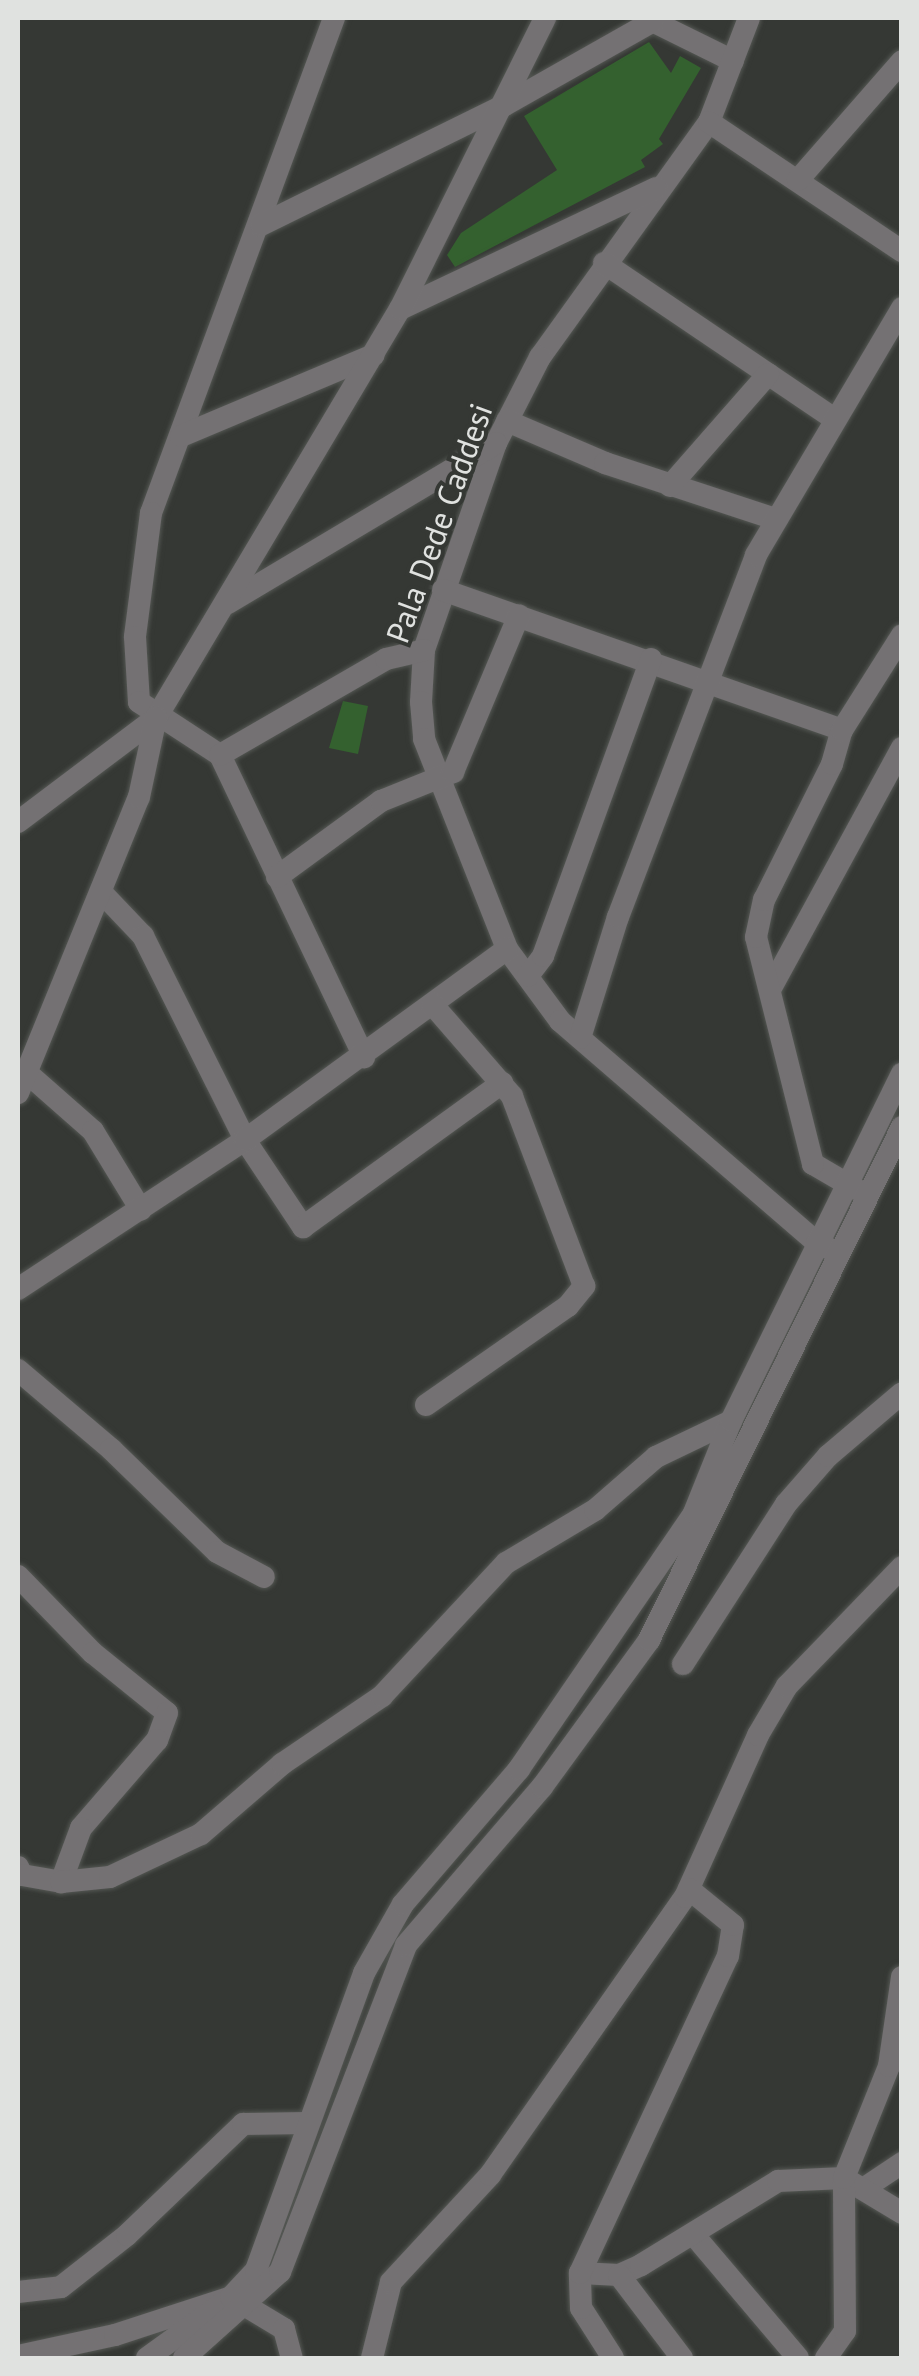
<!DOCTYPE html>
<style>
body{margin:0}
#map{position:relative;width:919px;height:2376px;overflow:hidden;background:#353834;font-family:"PT Sans",sans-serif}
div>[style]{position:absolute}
.building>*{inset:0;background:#34612f}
.roads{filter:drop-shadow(0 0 2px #545753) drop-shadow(0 0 2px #545753)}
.minor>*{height:22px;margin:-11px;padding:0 11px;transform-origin:11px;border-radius:11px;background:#747173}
span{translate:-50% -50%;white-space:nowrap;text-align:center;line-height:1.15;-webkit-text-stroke:8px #353834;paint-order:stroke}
.street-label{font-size:32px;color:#e0e2e0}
.frame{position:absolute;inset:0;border:20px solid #e0e2e0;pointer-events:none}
</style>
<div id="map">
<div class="building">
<div style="clip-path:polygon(649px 42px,671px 73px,680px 56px,701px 68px,659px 139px,663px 144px,641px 160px,645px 167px,455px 267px,447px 255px,461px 233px,557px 170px,524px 116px)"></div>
<div style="clip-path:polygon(343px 701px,368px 706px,358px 754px,329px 748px)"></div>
</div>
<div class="roads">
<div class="minor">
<div style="left:334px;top:18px;width:528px;rotate:110.29deg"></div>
<div style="left:151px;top:513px;width:125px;rotate:97.4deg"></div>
<div style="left:135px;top:637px;width:65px;rotate:86.5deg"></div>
<div style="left:139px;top:702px;width:97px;rotate:33.2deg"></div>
<div style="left:220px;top:755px;width:335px;rotate:64.5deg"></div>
<div style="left:646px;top:18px;width:97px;rotate:26.3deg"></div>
<div style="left:749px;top:18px;width:111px;rotate:111deg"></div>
<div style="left:709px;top:122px;width:289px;rotate:125.7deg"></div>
<div style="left:540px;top:357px;width:97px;rotate:117.1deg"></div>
<div style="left:496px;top:443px;width:219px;rotate:109.2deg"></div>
<div style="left:424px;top:650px;width:52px;rotate:93.3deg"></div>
<div style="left:421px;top:702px;width:37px;rotate:85deg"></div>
<div style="left:424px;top:739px;width:226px;rotate:68.4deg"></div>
<div style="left:507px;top:949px;width:89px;rotate:53.6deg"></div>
<div style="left:560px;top:1021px;width:340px;rotate:40.8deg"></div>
<div style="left:817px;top:1243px;width:23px;rotate:25deg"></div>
<div style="left:709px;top:122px;width:232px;rotate:33.8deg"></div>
<div style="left:798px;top:180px;width:158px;rotate:-48.8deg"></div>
<div style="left:261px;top:225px;width:270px;rotate:-26.2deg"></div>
<div style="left:503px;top:106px;width:172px;rotate:-29.5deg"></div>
<div style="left:604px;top:263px;width:277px;rotate:34.1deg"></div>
<div style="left:400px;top:309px;width:283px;rotate:-25.3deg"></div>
<div style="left:507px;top:421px;width:107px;rotate:23.2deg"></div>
<div style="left:605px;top:463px;width:176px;rotate:18.2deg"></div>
<div style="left:181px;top:436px;width:209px;rotate:-22.8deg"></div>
<div style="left:670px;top:486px;width:149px;rotate:-48.8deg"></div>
<div style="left:443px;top:590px;width:423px;rotate:19.3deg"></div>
<div style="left:228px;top:603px;width:312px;rotate:-30.8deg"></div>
<div style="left:220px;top:755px;width:192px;rotate:-30deg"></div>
<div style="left:386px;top:659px;width:39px;rotate:-13deg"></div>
<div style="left:18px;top:822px;width:173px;rotate:-37deg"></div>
<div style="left:156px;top:718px;width:476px;rotate:-59.2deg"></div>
<div style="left:400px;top:309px;width:325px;rotate:-63.5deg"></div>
<div style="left:277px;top:877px;width:129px;rotate:-36.2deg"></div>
<div style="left:381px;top:801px;width:78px;rotate:-21.9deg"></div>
<div style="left:453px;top:772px;width:170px;rotate:-67.2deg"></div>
<div style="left:103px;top:894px;width:58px;rotate:46.4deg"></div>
<div style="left:143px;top:936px;width:228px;rotate:63.4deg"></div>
<div style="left:245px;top:1140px;width:105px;rotate:56.3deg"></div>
<div style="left:303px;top:1227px;width:246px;rotate:-35.9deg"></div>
<div style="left:528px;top:976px;width:25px;rotate:-53deg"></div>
<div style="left:543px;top:956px;width:316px;rotate:-70deg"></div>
<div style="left:772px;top:986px;width:271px;rotate:-61.4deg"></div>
<div style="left:580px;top:1038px;width:127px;rotate:-72.6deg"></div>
<div style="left:618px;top:917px;width:387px;rotate:-69.1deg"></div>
<div style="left:756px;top:555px;width:287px;rotate:-59.4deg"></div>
<div style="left:26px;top:1072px;width:89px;rotate:41.4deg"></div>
<div style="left:93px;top:1131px;width:92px;rotate:58.7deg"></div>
<div style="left:18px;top:1093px;width:320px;rotate:-67.8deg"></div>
<div style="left:139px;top:797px;width:81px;rotate:-77.9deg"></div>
<div style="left:856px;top:1189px;width:50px;rotate:-149.8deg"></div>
<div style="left:813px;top:1164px;width:234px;rotate:-104.1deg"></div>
<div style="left:756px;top:937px;width:38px;rotate:-78deg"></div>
<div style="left:764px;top:900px;width:152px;rotate:-63.4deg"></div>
<div style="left:832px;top:764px;width:35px;rotate:-74deg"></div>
<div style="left:842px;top:730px;width:112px;rotate:-57.7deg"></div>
<div style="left:18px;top:1289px;width:272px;rotate:-33.3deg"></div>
<div style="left:245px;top:1140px;width:324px;rotate:-36.1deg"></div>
<div style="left:18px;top:1370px;width:122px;rotate:40.3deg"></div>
<div style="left:111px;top:1449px;width:148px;rotate:44.2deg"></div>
<div style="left:217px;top:1552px;width:53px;rotate:28deg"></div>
<div style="left:426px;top:1405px;width:173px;rotate:-34.9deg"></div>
<div style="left:568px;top:1306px;width:26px;rotate:-51deg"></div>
<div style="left:584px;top:1286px;width:203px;rotate:-110.8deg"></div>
<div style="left:512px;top:1096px;width:121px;rotate:-131deg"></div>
<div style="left:18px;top:1576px;width:107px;rotate:45.8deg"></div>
<div style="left:93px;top:1653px;width:95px;rotate:39deg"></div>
<div style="left:167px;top:1713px;width:29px;rotate:110deg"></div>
<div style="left:157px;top:1740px;width:116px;rotate:130.8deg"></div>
<div style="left:81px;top:1828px;width:58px;rotate:110.3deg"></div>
<div style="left:683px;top:1664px;width:190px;rotate:-57.2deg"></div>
<div style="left:786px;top:1504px;width:64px;rotate:-48.8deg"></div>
<div style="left:828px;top:1456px;width:97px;rotate:-40.4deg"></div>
<div style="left:18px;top:1867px;width:9px;rotate:63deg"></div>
<div style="left:22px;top:1875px;width:40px;rotate:10deg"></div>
<div style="left:61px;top:1882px;width:49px;rotate:-5.8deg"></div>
<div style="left:110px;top:1877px;width:101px;rotate:-25.3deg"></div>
<div style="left:201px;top:1834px;width:107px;rotate:-40.8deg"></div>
<div style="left:282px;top:1764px;width:121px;rotate:-34.2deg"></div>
<div style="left:382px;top:1696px;width:182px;rotate:-47deg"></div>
<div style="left:506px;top:1563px;width:104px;rotate:-30.8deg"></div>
<div style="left:595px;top:1510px;width:81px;rotate:-41deg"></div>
<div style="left:656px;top:1457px;width:83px;rotate:-25.6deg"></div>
<div style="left:863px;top:2189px;width:47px;rotate:-33.7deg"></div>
<div style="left:693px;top:2234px;width:162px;rotate:49.7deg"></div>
<div style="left:580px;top:2273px;width:39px;rotate:3deg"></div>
<div style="left:619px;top:2275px;width:24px;rotate:-24deg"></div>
<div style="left:641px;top:2265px;width:161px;rotate:-31.5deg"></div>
<div style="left:778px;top:2181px;width:66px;rotate:-2.6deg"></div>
<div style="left:844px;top:2178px;width:68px;rotate:31.1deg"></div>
<div style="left:619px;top:2275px;width:104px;rotate:52.8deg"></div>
<div style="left:18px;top:2292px;width:43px;rotate:-6.6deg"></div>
<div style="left:61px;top:2287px;width:84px;rotate:-38.2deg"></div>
<div style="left:127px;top:2235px;width:161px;rotate:-43.7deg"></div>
<div style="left:243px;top:2124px;width:64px;rotate:-0.9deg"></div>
<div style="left:18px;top:2356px;width:99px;rotate:-12.2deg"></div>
<div style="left:115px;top:2335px;width:122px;rotate:-18.1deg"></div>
<div style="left:231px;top:2297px;width:62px;rotate:31.1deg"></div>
<div style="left:284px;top:2329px;width:30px;rotate:75deg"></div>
<div style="left:147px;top:2358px;width:104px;rotate:-36deg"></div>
<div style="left:231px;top:2297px;width:37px;rotate:-47deg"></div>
<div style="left:256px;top:2270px;width:316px;rotate:-70deg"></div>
<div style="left:364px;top:1973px;width:79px;rotate:-60.5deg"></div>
<div style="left:403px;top:1904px;width:178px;rotate:-49.3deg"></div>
<div style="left:519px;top:1769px;width:310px;rotate:-55.6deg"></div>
<div style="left:694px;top:1513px;width:99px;rotate:-68.1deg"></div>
<div style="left:731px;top:1421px;width:387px;rotate:-63.8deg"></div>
<div style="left:184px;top:2358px;width:129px;rotate:-41.9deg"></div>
<div style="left:280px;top:2272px;width:350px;rotate:-68.9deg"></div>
<div style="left:406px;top:1945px;width:208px;rotate:-49.3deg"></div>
<div style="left:542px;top:1787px;width:182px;rotate:-53.9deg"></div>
<div style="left:649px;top:1640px;width:572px;rotate:-63.75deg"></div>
<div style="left:372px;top:2358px;width:78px;rotate:-76deg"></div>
<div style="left:391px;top:2282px;width:146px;rotate:-47.2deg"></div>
<div style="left:490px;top:2175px;width:340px;rotate:-55deg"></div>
<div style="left:685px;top:1897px;width:178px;rotate:-65.7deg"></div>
<div style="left:758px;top:1735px;width:57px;rotate:-59.4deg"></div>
<div style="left:787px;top:1686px;width:165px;rotate:-46deg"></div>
<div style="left:613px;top:2358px;width:59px;rotate:-122.6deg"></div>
<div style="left:581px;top:2308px;width:35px;rotate:-92deg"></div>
<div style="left:580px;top:2273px;width:350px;rotate:-65deg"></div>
<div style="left:728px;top:1956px;width:31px;rotate:-81deg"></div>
<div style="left:733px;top:1925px;width:57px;rotate:-140.7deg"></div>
<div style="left:826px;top:2358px;width:33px;rotate:-55deg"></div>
<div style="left:845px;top:2331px;width:153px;rotate:-90.4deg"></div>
<div style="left:844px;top:2178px;width:121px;rotate:-68.1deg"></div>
<div style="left:889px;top:2066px;width:90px;rotate:-81.7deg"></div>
</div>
</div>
<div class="street-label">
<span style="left:439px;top:523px;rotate:-70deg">Pala Dede Caddesi</span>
</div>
<div class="frame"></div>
</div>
